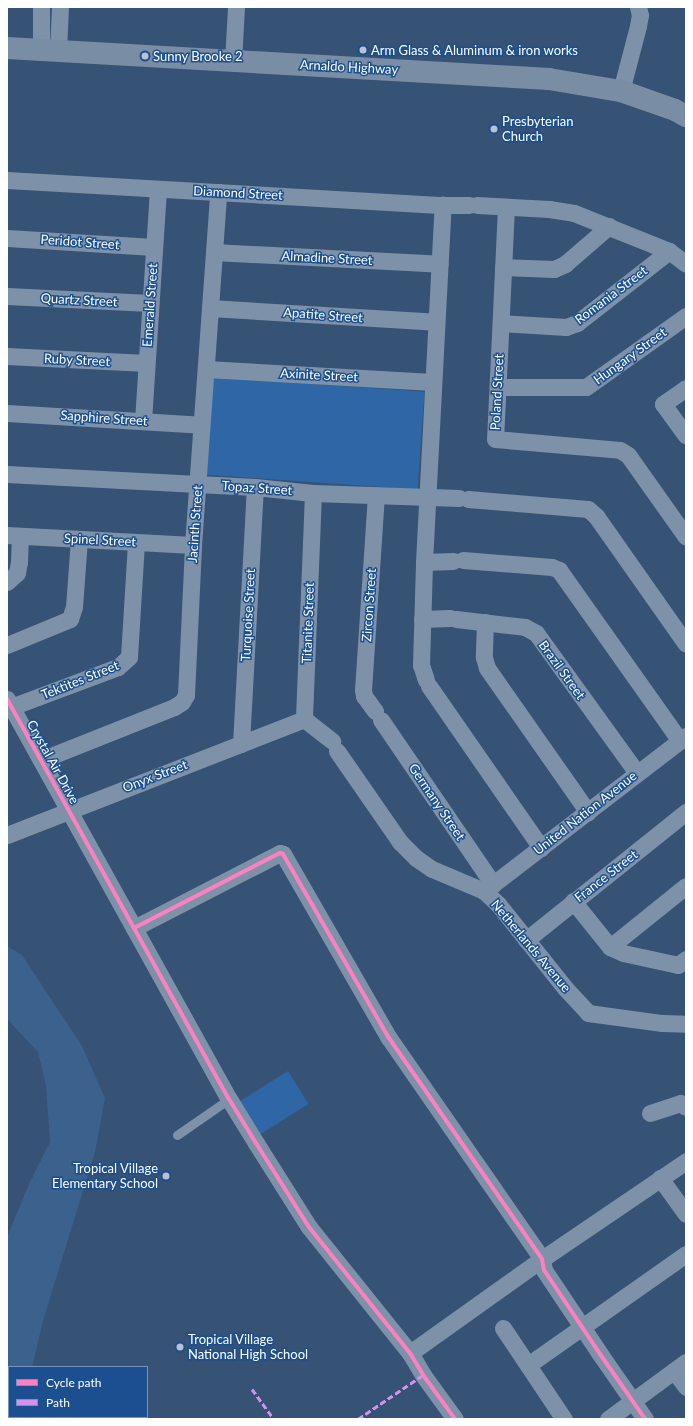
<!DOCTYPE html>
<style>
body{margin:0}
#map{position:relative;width:693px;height:1426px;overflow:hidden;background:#365274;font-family:Lato,sans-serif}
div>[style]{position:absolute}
.green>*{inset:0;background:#2f66a5;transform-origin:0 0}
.water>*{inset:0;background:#3b618d}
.service>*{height:9px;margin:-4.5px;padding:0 4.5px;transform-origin:4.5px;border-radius:4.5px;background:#7d92a8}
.minor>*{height:17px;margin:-8.5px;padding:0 8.5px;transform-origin:8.5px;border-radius:8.5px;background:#7d92a8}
.secondary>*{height:22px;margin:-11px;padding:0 11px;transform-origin:11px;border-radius:11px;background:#798da4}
.quiet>*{height:3px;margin-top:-1.5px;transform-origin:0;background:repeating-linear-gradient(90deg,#d193ec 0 6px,transparent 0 9px)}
.cycleway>*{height:4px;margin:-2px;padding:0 2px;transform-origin:2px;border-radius:2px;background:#ff80c0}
.dots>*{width:11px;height:11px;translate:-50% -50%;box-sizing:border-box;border:2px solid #1b4f8f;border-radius:50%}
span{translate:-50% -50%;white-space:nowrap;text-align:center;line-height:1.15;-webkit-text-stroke:3px #1b4f8f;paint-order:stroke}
.poi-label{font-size:13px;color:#fff}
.left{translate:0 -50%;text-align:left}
.right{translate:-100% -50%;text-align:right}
.street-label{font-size:13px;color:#fff}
.frame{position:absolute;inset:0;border:8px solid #fff;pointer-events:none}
.legend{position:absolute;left:8px;top:1366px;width:140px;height:52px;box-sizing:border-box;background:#1b4f8f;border:1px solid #7695bc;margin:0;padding:5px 7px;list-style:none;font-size:12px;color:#fff}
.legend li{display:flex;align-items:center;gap:8px;height:20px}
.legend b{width:20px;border:1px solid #7695bc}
</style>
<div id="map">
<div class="green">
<div style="left:213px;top:377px;width:212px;height:98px;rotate:4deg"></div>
<div style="left:288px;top:1071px;width:39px;height:57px;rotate:58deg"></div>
</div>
<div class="water">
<div style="clip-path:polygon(7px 946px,22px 955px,82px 1046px,105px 1098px,95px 1152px,43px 1321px,32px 1367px,9px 1367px,9px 1417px,40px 1417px,41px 1419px,7px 1419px,7px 1237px,29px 1184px,50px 1142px,46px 1086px,38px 1052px,7px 1019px)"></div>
</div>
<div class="service">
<div style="left:177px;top:1135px;width:63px;rotate:-34.7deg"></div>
</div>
<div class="minor">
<div style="left:41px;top:7px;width:43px;rotate:90deg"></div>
<div style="left:58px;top:51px;width:44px;rotate:-87.4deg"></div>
<div style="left:233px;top:61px;width:54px;rotate:-86.8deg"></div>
<div style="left:621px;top:91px;width:67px;rotate:-75.3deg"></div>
<div style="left:638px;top:26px;width:11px;rotate:-80deg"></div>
<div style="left:640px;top:15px;width:8px;rotate:-104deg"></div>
<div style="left:7px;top:180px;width:437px;rotate:3.3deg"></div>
<div style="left:443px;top:205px;width:26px"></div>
<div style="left:477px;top:205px;width:72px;rotate:3.2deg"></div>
<div style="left:549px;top:209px;width:25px;rotate:9deg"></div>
<div style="left:574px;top:213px;width:102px;rotate:21.8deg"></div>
<div style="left:669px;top:251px;width:21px;rotate:37deg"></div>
<div style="left:506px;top:207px;width:232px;rotate:92.7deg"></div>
<div style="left:495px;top:439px;width:125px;rotate:5deg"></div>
<div style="left:620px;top:450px;width:9px;rotate:32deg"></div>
<div style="left:628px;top:455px;width:100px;rotate:54.7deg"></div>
<div style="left:7px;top:238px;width:147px;rotate:3.5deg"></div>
<div style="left:214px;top:252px;width:226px;rotate:3deg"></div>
<div style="left:503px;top:267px;width:51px;rotate:2.2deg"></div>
<div style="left:554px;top:269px;width:12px;rotate:-24deg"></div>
<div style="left:565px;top:264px;width:58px;rotate:-40.8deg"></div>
<div style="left:7px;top:296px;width:143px;rotate:2.8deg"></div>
<div style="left:210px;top:308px;width:226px;rotate:3.5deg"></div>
<div style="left:501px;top:323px;width:65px;rotate:3.5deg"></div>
<div style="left:566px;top:327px;width:12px;rotate:-20deg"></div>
<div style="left:577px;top:323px;width:117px;rotate:-38deg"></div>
<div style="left:7px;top:356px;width:139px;rotate:2.9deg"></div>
<div style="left:206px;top:369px;width:227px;rotate:3.3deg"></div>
<div style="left:498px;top:387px;width:88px"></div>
<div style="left:586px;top:387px;width:123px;rotate:-35.4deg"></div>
<div style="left:686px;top:388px;width:28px;rotate:145deg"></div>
<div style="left:663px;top:404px;width:39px;rotate:54deg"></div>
<div style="left:7px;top:413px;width:194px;rotate:3.5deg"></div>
<div style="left:143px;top:421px;width:232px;rotate:-86.3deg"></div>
<div style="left:7px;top:474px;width:248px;rotate:3deg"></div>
<div style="left:255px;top:487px;width:58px;rotate:5.9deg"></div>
<div style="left:313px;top:493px;width:146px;rotate:2deg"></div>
<div style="left:313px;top:493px;width:226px;rotate:92.3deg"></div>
<div style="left:304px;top:719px;width:36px;rotate:38deg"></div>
<div style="left:468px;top:499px;width:120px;rotate:4.8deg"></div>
<div style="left:588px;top:509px;width:11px;rotate:41deg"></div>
<div style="left:596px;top:516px;width:156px;rotate:54.9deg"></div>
<div style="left:7px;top:535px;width:186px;rotate:3.1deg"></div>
<div style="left:463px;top:560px;width:89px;rotate:4.5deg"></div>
<div style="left:552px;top:567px;width:8px;rotate:23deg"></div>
<div style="left:559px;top:570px;width:209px;rotate:54.7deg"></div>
<div style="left:424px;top:562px;width:29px;rotate:-2deg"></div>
<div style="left:7px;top:582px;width:13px;rotate:-42deg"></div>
<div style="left:17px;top:573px;width:11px;rotate:-80deg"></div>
<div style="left:19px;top:562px;width:26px;rotate:-88deg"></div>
<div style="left:422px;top:619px;width:28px;rotate:-2deg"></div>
<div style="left:456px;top:619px;width:69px;rotate:6.6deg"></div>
<div style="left:525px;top:627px;width:13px;rotate:29deg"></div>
<div style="left:536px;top:633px;width:173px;rotate:54.2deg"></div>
<div style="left:485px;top:622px;width:35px;rotate:92deg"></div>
<div style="left:484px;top:657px;width:11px;rotate:75deg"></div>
<div style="left:487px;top:668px;width:176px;rotate:55deg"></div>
<div style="left:7px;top:645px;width:68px;rotate:-22.4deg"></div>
<div style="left:70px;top:619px;width:13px;rotate:-72deg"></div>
<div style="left:74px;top:607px;width:68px;rotate:-85.8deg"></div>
<div style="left:426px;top:680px;width:16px;rotate:-108deg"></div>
<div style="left:421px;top:665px;width:103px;rotate:-88.3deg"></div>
<div style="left:424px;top:562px;width:358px;rotate:-87deg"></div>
<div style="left:429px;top:686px;width:197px;rotate:55.3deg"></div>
<div style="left:7px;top:699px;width:457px;rotate:61deg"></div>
<div style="left:229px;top:1099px;width:52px;rotate:58.5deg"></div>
<div style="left:256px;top:1143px;width:99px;rotate:57.8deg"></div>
<div style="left:309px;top:1227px;width:161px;rotate:51.3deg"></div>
<div style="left:410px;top:1353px;width:26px;rotate:59deg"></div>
<div style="left:423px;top:1375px;width:54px;rotate:54deg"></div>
<div style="left:11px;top:707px;width:114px;rotate:-20.5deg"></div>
<div style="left:118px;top:667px;width:15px;rotate:-42deg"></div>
<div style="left:129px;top:657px;width:115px;rotate:-86.5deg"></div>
<div style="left:375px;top:711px;width:19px;rotate:-126deg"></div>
<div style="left:364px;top:696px;width:6px;rotate:-99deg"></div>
<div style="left:363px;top:690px;width:194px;rotate:-86.2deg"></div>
<div style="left:381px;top:720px;width:199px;rotate:55.7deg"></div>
<div style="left:241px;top:744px;width:257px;rotate:-86.9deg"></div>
<div style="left:337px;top:751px;width:111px;rotate:55.3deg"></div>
<div style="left:400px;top:842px;width:23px;rotate:45deg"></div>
<div style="left:416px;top:858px;width:19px;rotate:35deg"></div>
<div style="left:432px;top:869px;width:56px;rotate:22.9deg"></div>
<div style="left:484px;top:891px;width:19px;rotate:43deg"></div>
<div style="left:498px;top:904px;width:107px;rotate:51.4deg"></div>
<div style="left:565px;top:988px;width:34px;rotate:47deg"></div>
<div style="left:588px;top:1013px;width:75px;rotate:7.7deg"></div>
<div style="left:662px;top:1023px;width:24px;rotate:2deg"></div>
<div style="left:41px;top:760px;width:143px;rotate:-21.7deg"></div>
<div style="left:174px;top:707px;width:9px;rotate:-32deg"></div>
<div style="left:182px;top:702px;width:8px;rotate:-60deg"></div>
<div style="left:186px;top:695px;width:150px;rotate:-87.3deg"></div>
<div style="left:193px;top:545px;width:354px;rotate:-85.9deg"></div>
<div style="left:7px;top:835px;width:319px;rotate:-21.3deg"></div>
<div style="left:484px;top:891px;width:255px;rotate:-37.5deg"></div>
<div style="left:573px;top:901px;width:59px;rotate:51.2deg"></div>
<div style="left:610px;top:947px;width:14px;rotate:25deg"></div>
<div style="left:623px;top:953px;width:56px;rotate:12.3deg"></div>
<div style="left:678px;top:965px;width:10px;rotate:-37deg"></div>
<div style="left:134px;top:928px;width:164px;rotate:-27.2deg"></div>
<div style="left:280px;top:853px;width:3px;rotate:18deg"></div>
<div style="left:283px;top:854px;width:212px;rotate:60.1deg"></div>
<div style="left:389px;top:1038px;width:269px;rotate:55.3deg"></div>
<div style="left:542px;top:1259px;width:11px;rotate:80deg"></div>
<div style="left:544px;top:1270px;width:101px;rotate:56.3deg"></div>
<div style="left:600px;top:1354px;width:79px;rotate:55.3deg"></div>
<div style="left:526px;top:940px;width:205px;rotate:-38.7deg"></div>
<div style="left:610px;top:947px;width:97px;rotate:-38.8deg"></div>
<div style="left:650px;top:1113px;width:32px;rotate:-18deg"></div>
<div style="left:680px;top:1103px;width:7px;rotate:34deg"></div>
<div style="left:660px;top:1178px;width:44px;rotate:54.2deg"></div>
<div style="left:503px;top:1328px;width:110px;rotate:56.2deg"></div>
<div style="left:410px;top:1353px;width:162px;rotate:-35.5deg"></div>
<div style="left:542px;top:1259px;width:174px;rotate:-34.2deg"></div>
<div style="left:528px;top:1365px;width:193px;rotate:-35.1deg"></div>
<div style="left:674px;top:1371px;width:20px;rotate:53deg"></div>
<div style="left:608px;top:1419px;width:97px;rotate:-36.2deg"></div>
</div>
<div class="secondary">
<div style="left:7px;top:48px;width:543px;rotate:3.27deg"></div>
<div style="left:549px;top:79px;width:73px;rotate:9.5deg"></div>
<div style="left:621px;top:91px;width:57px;rotate:19.4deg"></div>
<div style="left:675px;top:110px;width:13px;rotate:29deg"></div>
</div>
<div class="quiet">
<div style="left:252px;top:1389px;width:37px;rotate:54deg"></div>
<div style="left:358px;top:1419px;width:78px;rotate:-34.1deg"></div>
</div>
<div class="cycleway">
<div style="left:7px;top:699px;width:457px;rotate:61deg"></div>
<div style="left:229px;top:1099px;width:52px;rotate:58.5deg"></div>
<div style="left:256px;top:1143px;width:99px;rotate:57.8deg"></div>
<div style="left:309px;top:1227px;width:161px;rotate:51.3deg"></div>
<div style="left:410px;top:1353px;width:26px;rotate:59deg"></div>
<div style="left:423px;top:1375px;width:54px;rotate:54deg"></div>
<div style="left:134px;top:928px;width:164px;rotate:-27.2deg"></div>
<div style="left:280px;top:853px;width:3px;rotate:18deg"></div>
<div style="left:283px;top:854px;width:212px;rotate:60.1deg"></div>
<div style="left:389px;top:1038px;width:269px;rotate:55.3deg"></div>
<div style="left:542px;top:1259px;width:11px;rotate:80deg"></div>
<div style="left:544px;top:1270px;width:101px;rotate:56.3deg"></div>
<div style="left:600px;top:1354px;width:79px;rotate:55.3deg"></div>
</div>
<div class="dots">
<div style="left:363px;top:50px;background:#b9c2ce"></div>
<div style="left:145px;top:56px;background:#b9c2ce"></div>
<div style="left:494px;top:129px;background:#b9c2ce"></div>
<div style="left:166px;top:1176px;background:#b9c2ce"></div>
<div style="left:180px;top:1347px;background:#b9c2ce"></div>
</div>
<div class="poi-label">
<span class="left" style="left:371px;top:50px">Arm Glass &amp; Aluminum &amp; iron works</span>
<span class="left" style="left:153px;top:56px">Sunny Brooke 2</span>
<span class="left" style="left:502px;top:129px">Presbyterian<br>Church</span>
<span class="right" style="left:158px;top:1176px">Tropical Village<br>Elementary School</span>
<span class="left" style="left:188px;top:1347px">Tropical Village<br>National High School</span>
</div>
<div class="street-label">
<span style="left:349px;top:67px;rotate:3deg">Arnaldo Highway</span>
<span style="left:238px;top:193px;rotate:3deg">Diamond Street</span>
<span style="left:80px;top:242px;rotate:4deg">Peridot Street</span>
<span style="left:327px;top:258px;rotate:3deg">Almadine Street</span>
<span style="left:611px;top:295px;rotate:-37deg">Romania Street</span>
<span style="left:79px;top:300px;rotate:3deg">Quartz Street</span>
<span style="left:150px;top:305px;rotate:-86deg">Emerald Street</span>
<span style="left:323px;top:315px;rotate:4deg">Apatite Street</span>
<span style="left:630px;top:356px;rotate:-36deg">Hungary Street</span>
<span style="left:77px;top:360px;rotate:3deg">Ruby Street</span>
<span style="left:319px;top:375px;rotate:3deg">Axinite Street</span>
<span style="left:497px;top:392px;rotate:-87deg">Poland Street</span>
<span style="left:104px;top:418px;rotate:4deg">Sapphire Street</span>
<span style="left:257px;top:488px;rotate:4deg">Topaz Street</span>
<span style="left:195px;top:524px;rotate:-86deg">Jacinth Street</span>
<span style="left:100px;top:540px;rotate:3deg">Spinel Street</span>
<span style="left:369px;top:605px;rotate:-86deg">Zircon Street</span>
<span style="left:248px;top:615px;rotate:-87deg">Turquoise Street</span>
<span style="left:308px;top:623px;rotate:-88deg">Titanite Street</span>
<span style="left:562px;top:670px;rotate:54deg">Brazil Street</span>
<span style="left:80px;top:680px;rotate:-22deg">Tektites Street</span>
<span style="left:53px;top:762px;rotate:61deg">Crystal Air Drive</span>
<span style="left:155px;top:776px;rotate:-21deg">Onyx Street</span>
<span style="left:437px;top:802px;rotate:56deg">Germany Street</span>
<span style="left:585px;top:813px;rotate:-38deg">United Nation Avenue</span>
<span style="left:606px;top:876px;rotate:-38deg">France Street</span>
<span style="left:531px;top:946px;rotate:50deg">Netherlands Avenue</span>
</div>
<div class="frame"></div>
<ul class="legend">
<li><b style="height:5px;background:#ff80c0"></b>Cycle path</li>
<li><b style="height:5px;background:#d193ec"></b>Path</li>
</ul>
</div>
